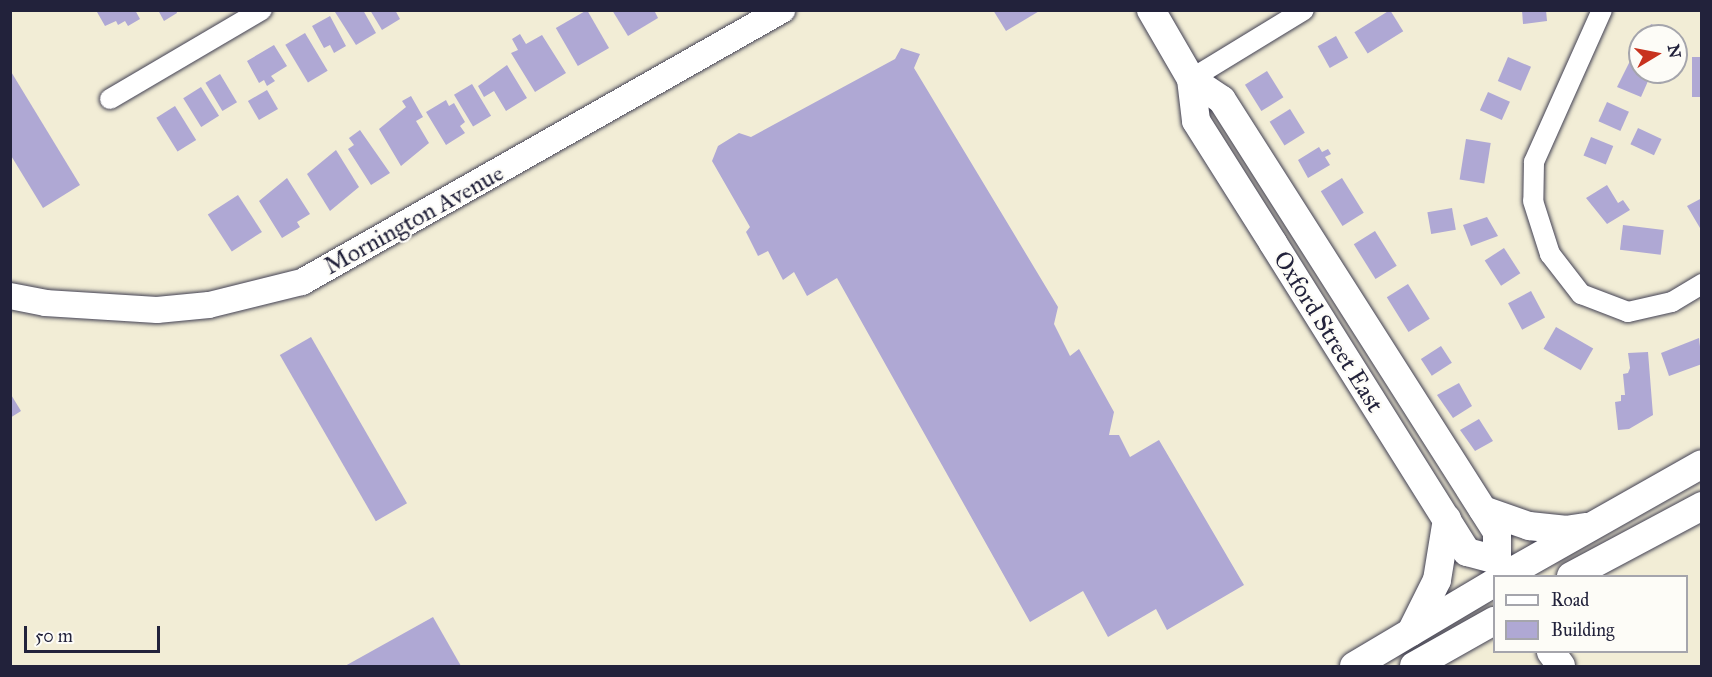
<!DOCTYPE html>
<style>
body{margin:0}
#map{position:relative;width:1712px;height:677px;overflow:hidden;background:#f2edd6;font-family:"IM FELL Great Primer",serif}
div>[style]{position:absolute}
.building>*{inset:0;background:#afa8d4;transform-origin:0 0}
.roads{filter:drop-shadow(0 0 2px #414052) drop-shadow(0 0 2px #414052)}
.minor>*{height:20px;margin:-10px;padding:0 10px;transform-origin:10px;border-radius:10px;background:#fff}
.tertiary>*{height:26px;margin:-13px;padding:0 13px;transform-origin:13px;border-radius:13px;background:#fff}
.secondary>*{height:28px;margin:-14px;padding:0 14px;transform-origin:14px;border-radius:14px;background:#fff}
span{translate:-50% -50%;white-space:nowrap;text-align:center;line-height:1.15;-webkit-text-stroke:4.5px #fdfcf7;paint-order:stroke}
.street-label{font-size:24px;color:#22223b}
.frame{position:absolute;inset:0;border:12px solid #22223b;pointer-events:none}
.legend{position:absolute;left:1493px;top:575px;width:195px;height:78px;box-sizing:border-box;background:#fdfcf7;border:2px solid #a5a5ac;margin:0;padding:8px 10px;list-style:none;font-size:18px;color:#22223b}
.legend li{display:flex;align-items:center;gap:12px;height:30px}
.legend b{width:30px;border:2px solid #a5a5ac}
.north{position:absolute;left:1628px;top:24px;width:60px;height:60px;box-sizing:border-box;background:#fdfcf7;border:2px solid #a5a5ac;border-radius:50%;rotate:80deg;font-size:16px;font-weight:700;line-height:24px;text-align:center;color:#22223b}
.north::after{content:'';display:block;margin:auto;width:21px;height:27px;background:#c8321e;clip-path:polygon(50% 0,100% 100%,50% 72%,0 100%)}
.scale{position:absolute;left:24px;top:626px;width:136px;height:27px;box-sizing:border-box;border:3px solid #22223b;border-top:0;padding-left:8px;font-size:18px;line-height:21px;white-space:nowrap;color:#22223b;-webkit-text-stroke:4px #fdfcf7;paint-order:stroke}
</style>
<div id="map">
<div class="building">
<div style="clip-path:polygon(135px 10px,140px 19px,128px 26px,125px 21px,118px 25px,116px 21px,105px 26px,97px 12px)"></div>
<div style="clip-path:polygon(158px 10px,176px 10px,177px 13px,164px 21px)"></div>
<div style="clip-path:polygon(363px 10px,376px 33px,356px 45px,335px 12px)"></div>
<div style="clip-path:polygon(370px 10px,395px 10px,400px 19px,382px 30px)"></div>
<div style="left:587px;top:10px;width:44px;height:36px;rotate:60deg"></div>
<div style="clip-path:polygon(612px 10px,654px 10px,658px 18px,628px 36px)"></div>
<div style="clip-path:polygon(993px 10px,1041px 10px,1006px 31px)"></div>
<div style="left:1390px;top:10px;width:25px;height:42px;rotate:58deg"></div>
<div style="clip-path:polygon(1522px 10px,1546px 10px,1547px 21px,1523px 24px)"></div>
<div style="clip-path:polygon(330px 16px,346px 46px,334px 53px,330px 45px,324px 48px,312px 26px)"></div>
<div style="clip-path:polygon(1651px 24px,1673px 34px,1672px 36px,1645px 36px)"></div>
<div style="left:305px;top:33px;width:44px;height:23px;rotate:59deg"></div>
<div style="clip-path:polygon(520px 34px,526px 44px,542px 35px,566px 73px,535px 92px,511px 53px,518px 50px,512px 39px)"></div>
<div style="left:1336px;top:36px;width:25px;height:21px;rotate:61deg"></div>
<div style="clip-path:polygon(274px 45px,287px 66px,271px 76px,275px 81px,267px 86px,264px 80px,259px 83px,247px 61px)"></div>
<div style="clip-path:polygon(901px 48px,920px 54px,914px 68px,1058px 307px,1054px 324px,1070px 356px,1079px 349px,1114px 412px,1109px 435px,1119px 435px,1130px 457px,1159px 440px,1244px 585px,1167px 630px,1156px 609px,1108px 637px,1083px 591px,1030px 622px,837px 278px,807px 296px,794px 272px,783px 280px,768px 251px,758px 256px,746px 232px,750px 227px,712px 161px,718px 146px,739px 133px,751px 137px,895px 59px)"></div>
<div style="left:1508px;top:57px;width:25px;height:26px;rotate:23deg"></div>
<div style="left:1692px;top:57px;width:10px;height:40px"></div>
<div style="clip-path:polygon(1630px 61px,1640px 65px,1640px 72px,1652px 72px,1641px 97px,1617px 87px)"></div>
<div style="clip-path:polygon(507px 65px,527px 98px,506px 111px,494px 91px,484px 97px,478px 86px)"></div>
<div style="clip-path:polygon(10px 70px,80px 185px,43px 208px,10px 154px)"></div>
<div style="left:1267px;top:71px;width:31px;height:26px;rotate:58deg"></div>
<div style="left:220px;top:74px;width:33px;height:17px;rotate:59deg"></div>
<div style="left:472px;top:84px;width:37px;height:21px;rotate:59deg"></div>
<div style="left:201px;top:87px;width:34px;height:21px;rotate:58deg"></div>
<div style="left:267px;top:90px;width:22px;height:22px;rotate:60deg"></div>
<div style="left:1488px;top:92px;width:24px;height:20px;rotate:24deg"></div>
<div style="clip-path:polygon(411px 96px,423px 117px,416px 121px,429px 143px,401px 166px,379px 129px,406px 107px,402px 101px)"></div>
<div style="clip-path:polygon(446px 100px,449px 106px,454px 103px,465px 122px,460px 126px,465px 133px,446px 145px,426px 112px)"></div>
<div style="left:1607px;top:102px;width:24px;height:21px;rotate:24deg"></div>
<div style="left:175px;top:106px;width:40px;height:22px;rotate:58deg"></div>
<div style="left:1290px;top:109px;width:28px;height:24px;rotate:58deg"></div>
<div style="left:1638px;top:128px;width:26px;height:18px;rotate:25deg"></div>
<div style="clip-path:polygon(360px 130px,390px 173px,371px 185px,348px 149px,354px 145px,349px 138px)"></div>
<div style="left:1591px;top:137px;width:24px;height:20px;rotate:22deg"></div>
<div style="left:1466px;top:139px;width:25px;height:41px;rotate:9deg"></div>
<div style="clip-path:polygon(1319px 147px,1322px 152px,1328px 149px,1331px 154px,1325px 157px,1330px 165px,1308px 178px,1298px 160px)"></div>
<div style="clip-path:polygon(336px 150px,359px 187px,330px 211px,307px 174px)"></div>
<div style="clip-path:polygon(287px 178px,310px 214px,297px 222px,300px 227px,282px 238px,259px 201px)"></div>
<div style="left:1342px;top:178px;width:41px;height:25px;rotate:58deg"></div>
<div style="clip-path:polygon(1607px 185px,1618px 203px,1623px 200px,1630px 210px,1607px 224px,1586px 198px)"></div>
<div style="left:238px;top:195px;width:44px;height:36px;rotate:57deg"></div>
<div style="clip-path:polygon(1702px 198px,1702px 227px,1700px 228px,1687px 206px)"></div>
<div style="left:1452px;top:208px;width:22px;height:25px;rotate:80deg"></div>
<div style="clip-path:polygon(1487px 217px,1498px 236px,1471px 246px,1463px 225px)"></div>
<div style="left:1623px;top:225px;width:41px;height:25px;rotate:7deg"></div>
<div style="left:1375px;top:231px;width:41px;height:25px;rotate:58deg"></div>
<div style="left:1504px;top:248px;width:30px;height:23px;rotate:57deg"></div>
<div style="left:1408px;top:284px;width:41px;height:25px;rotate:58deg"></div>
<div style="left:1531px;top:291px;width:30px;height:26px;rotate:62deg"></div>
<div style="left:1556px;top:327px;width:43px;height:25px;rotate:30deg"></div>
<div style="left:311px;top:337px;width:192px;height:36px;rotate:60deg"></div>
<div style="clip-path:polygon(1699px 338px,1702px 364px,1669px 376px,1661px 353px)"></div>
<div style="left:1441px;top:346px;width:20px;height:24px;rotate:57deg"></div>
<div style="clip-path:polygon(1648px 352px,1653px 415px,1629px 429px,1618px 430px,1615px 402px,1621px 401px,1621px 395px,1625px 395px,1623px 374px,1628px 373px,1630px 368px,1628px 353px)"></div>
<div style="clip-path:polygon(1459px 383px,1472px 406px,1453px 418px,1437px 395px)"></div>
<div style="clip-path:polygon(10px 393px,21px 411px,10px 418px)"></div>
<div style="clip-path:polygon(1479px 419px,1493px 441px,1475px 451px,1460px 430px)"></div>
<div style="clip-path:polygon(433px 617px,461px 666px,345px 666px)"></div>
</div>
<div class="roads">
<div class="minor">
<div style="left:1602px;top:10px;width:167px;rotate:114.1deg"></div>
<div style="left:1534px;top:162px;width:39px;rotate:91deg"></div>
<div style="left:1533px;top:201px;width:56px;rotate:72.2deg"></div>
<div style="left:1550px;top:254px;width:51px;rotate:52.2deg"></div>
<div style="left:1581px;top:294px;width:50px;rotate:21deg"></div>
<div style="left:1628px;top:312px;width:45px;rotate:-12.8deg"></div>
<div style="left:1672px;top:302px;width:35px;rotate:-31deg"></div>
<div style="left:1191px;top:79px;width:132px;rotate:-31.4deg"></div>
<div style="left:110px;top:99px;width:176px;rotate:-30.4deg"></div>
</div>
<div class="tertiary">
<div style="left:10px;top:296px;width:36px;rotate:11deg"></div>
<div style="left:45px;top:303px;width:112px;rotate:3.6deg"></div>
<div style="left:157px;top:310px;width:52px;rotate:-5.5deg"></div>
<div style="left:209px;top:305px;width:96px;rotate:-13.9deg"></div>
<div style="left:302px;top:282px;width:552px;rotate:-29.54deg"></div>
</div>
<div class="secondary">
<div style="left:1151px;top:10px;width:80px;rotate:59.9deg"></div>
<div style="left:1191px;top:79px;width:42px;rotate:83.2deg"></div>
<div style="left:1196px;top:121px;width:144px;rotate:57.7deg"></div>
<div style="left:1273px;top:243px;width:365px;rotate:57.9deg"></div>
<div style="left:1467px;top:552px;width:31px;rotate:15deg"></div>
<div style="left:1191px;top:79px;width:37px;rotate:34deg"></div>
<div style="left:1222px;top:100px;width:512px;rotate:57.52deg"></div>
<div style="left:1497px;top:532px;width:28px;rotate:90deg"></div>
<div style="left:1497px;top:560px;width:17px;rotate:62deg"></div>
<div style="left:1483px;top:510px;width:49px;rotate:19.2deg"></div>
<div style="left:1529px;top:526px;width:36px;rotate:6deg"></div>
<div style="left:1565px;top:530px;width:22px;rotate:-8deg"></div>
<div style="left:1504px;top:576px;width:227px;rotate:-29.5deg"></div>
<div style="left:1571px;top:576px;width:149px;rotate:-28.1deg"></div>
<div style="left:1411px;top:632px;width:58px;rotate:-63.4deg"></div>
<div style="left:1437px;top:580px;width:62px;rotate:-80.7deg"></div>
<div style="left:1551px;top:652px;width:17px;rotate:54deg"></div>
<div style="left:1354px;top:666px;width:163px;rotate:-30.7deg"></div>
<div style="left:1414px;top:666px;width:92px;rotate:-29.4deg"></div>
</div>
</div>
<div class="street-label">
<span style="left:414px;top:220px;rotate:-29deg">Mornington Avenue</span>
<span style="left:1328px;top:332px;rotate:58deg">Oxford Street East</span>
</div>
<div class="frame"></div>
<ul class="legend">
<li><b style="height:8px;background:#fff"></b>Road</li>
<li><b style="height:16px;background:#afa8d4"></b>Building</li>
</ul>
<div class="north">N</div>
<div class="scale">50 m</div>
</div>
